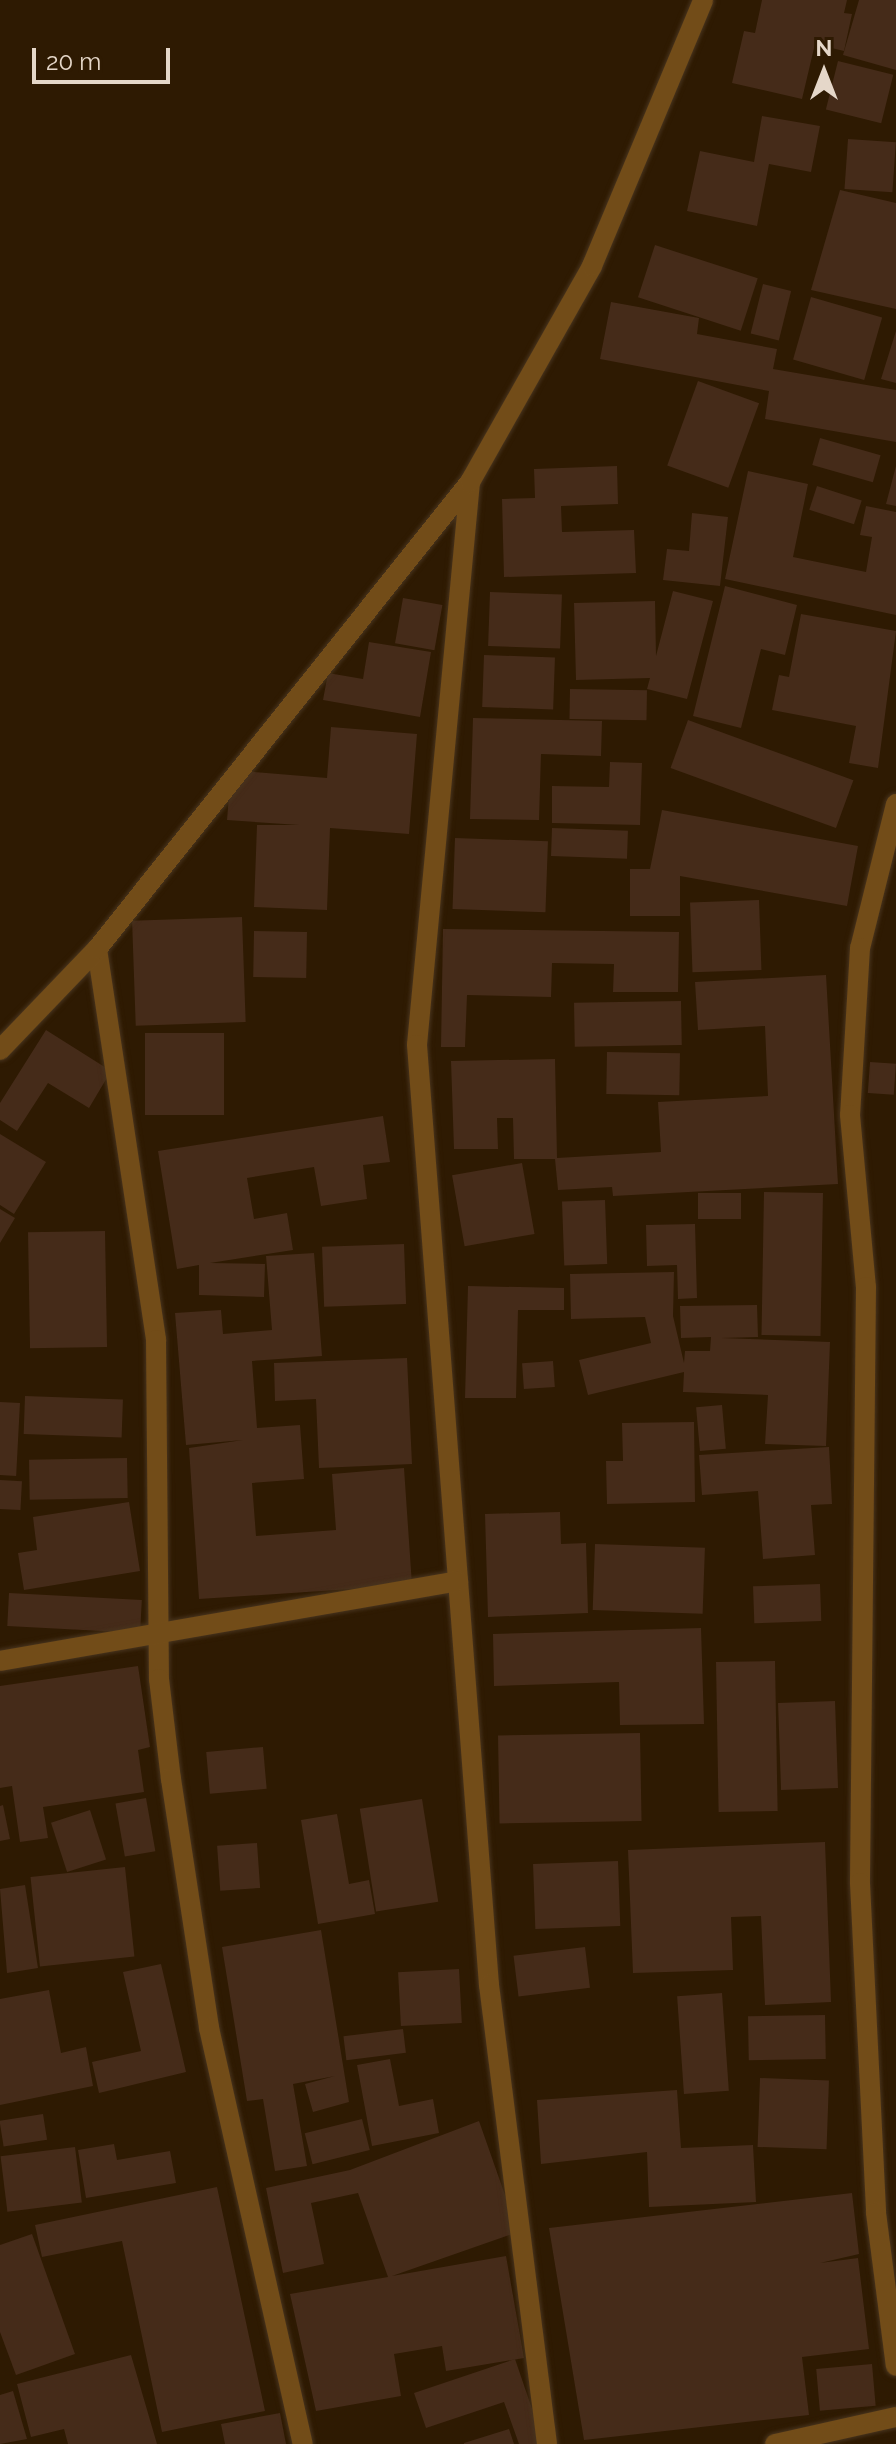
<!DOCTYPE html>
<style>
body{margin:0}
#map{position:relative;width:896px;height:2444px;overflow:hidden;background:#2e1a02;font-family:Raleway,sans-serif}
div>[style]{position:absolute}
.building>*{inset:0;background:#452b19;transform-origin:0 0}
.roads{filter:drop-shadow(0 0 2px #48341e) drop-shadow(0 0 2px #48341e)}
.street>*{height:20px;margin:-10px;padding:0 10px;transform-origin:10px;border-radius:10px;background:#724c18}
span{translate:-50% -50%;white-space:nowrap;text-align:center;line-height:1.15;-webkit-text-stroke:7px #2e1a02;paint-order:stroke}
.north{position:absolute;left:784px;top:32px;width:80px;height:80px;-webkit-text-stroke:6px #2e1a02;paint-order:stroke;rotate:0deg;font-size:22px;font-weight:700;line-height:32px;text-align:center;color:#e5d7c9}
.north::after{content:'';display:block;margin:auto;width:28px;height:36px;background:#e5d7c9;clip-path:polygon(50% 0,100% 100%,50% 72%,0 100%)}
.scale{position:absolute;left:32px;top:48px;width:138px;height:36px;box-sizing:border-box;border:4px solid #e5d7c9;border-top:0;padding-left:10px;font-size:24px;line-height:28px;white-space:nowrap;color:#e5d7c9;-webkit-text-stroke:6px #2e1a02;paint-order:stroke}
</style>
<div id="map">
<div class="building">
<div style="clip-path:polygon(762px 0,847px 0,844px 13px,852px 14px,844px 51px,815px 44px,802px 99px,732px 83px,744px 31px,755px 33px)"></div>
<div style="clip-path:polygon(859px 0,896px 0,896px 70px,843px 55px)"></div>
<div style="left:838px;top:61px;width:57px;height:50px;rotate:14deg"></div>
<div style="clip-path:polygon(762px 116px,820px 126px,811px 172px,769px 164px,757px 226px,687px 211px,700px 151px,754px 162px)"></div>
<div style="left:848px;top:139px;width:48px;height:50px;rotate:4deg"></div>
<div style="clip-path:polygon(840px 190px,896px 203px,896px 309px,811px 290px)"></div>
<div style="left:655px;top:245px;width:108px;height:55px;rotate:18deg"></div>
<div style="left:763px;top:284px;width:29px;height:51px;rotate:14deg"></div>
<div style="left:811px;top:297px;width:74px;height:65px;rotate:16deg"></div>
<div style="clip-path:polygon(611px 302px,699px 318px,697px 334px,777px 349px,773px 369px,896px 390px,896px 442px,765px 419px,769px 391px,600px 359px)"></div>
<div style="clip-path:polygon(896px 331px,896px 383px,881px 379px)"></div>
<div style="left:698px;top:381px;width:65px;height:90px;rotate:20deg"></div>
<div style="left:820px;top:438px;width:63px;height:28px;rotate:16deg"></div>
<div style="clip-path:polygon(617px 466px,618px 504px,561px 506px,562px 532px,634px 530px,636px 573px,504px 577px,502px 499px,535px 498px,534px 469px)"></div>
<div style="clip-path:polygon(896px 466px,896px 506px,886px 504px)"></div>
<div style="clip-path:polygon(748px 471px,808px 484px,793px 557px,866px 572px,872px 537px,860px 535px,866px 506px,896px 512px,896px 615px,725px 579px)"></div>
<div style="left:817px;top:486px;width:47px;height:25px;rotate:18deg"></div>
<div style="clip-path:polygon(692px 513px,728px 517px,720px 586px,663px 580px,667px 549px,689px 551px)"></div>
<div style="clip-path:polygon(725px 586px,797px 605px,785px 655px,761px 649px,741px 728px,693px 716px)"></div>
<div style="clip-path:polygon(673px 591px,713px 601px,687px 699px,647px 689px,650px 678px,576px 680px,574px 603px,655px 601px,656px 656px)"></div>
<div style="left:490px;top:592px;width:72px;height:54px;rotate:2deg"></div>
<div style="left:403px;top:598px;width:40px;height:46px;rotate:10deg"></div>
<div style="clip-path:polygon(801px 614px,896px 631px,878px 768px,849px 763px,856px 726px,772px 710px,779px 675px,789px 677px)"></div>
<div style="clip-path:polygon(369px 642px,431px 652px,420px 717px,323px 700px,328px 673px,363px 679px)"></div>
<div style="left:484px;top:655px;width:71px;height:52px;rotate:2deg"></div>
<div style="left:570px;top:689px;width:77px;height:30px;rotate:1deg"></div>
<div style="clip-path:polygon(473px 718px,602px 721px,601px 756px,541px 754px,539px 820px,470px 819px)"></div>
<div style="left:688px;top:720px;width:176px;height:51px;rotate:20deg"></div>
<div style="clip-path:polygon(331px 727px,417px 734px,409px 834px,330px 828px,327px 910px,254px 907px,257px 825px,299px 825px,227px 820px,231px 770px,327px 778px)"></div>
<div style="clip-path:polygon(610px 762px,642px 763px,640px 825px,552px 823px,552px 786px,609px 787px)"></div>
<div style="clip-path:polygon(662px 810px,858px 846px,847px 906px,680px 876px,680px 916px,630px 916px,630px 869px,650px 869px)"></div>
<div style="left:552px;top:828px;width:76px;height:28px;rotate:2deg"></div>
<div style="left:455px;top:838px;width:93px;height:71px;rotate:2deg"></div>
<div style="left:759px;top:900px;width:70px;height:69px;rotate:88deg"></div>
<div style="left:242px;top:917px;width:105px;height:110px;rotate:88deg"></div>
<div style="clip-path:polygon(443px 929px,679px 932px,678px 992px,613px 992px,614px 964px,552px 963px,551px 997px,467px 995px,465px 1047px,441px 1047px)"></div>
<div style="left:254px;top:931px;width:53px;height:46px;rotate:1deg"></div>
<div style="clip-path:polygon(826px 975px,838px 1184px,613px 1196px,612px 1187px,558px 1190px,555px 1159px,514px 1159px,513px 1118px,497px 1118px,498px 1149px,454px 1149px,451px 1061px,555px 1059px,557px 1158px,661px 1152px,658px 1102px,768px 1096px,765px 1026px,698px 1030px,695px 982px)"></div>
<div style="left:681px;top:1001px;width:44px;height:107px;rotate:89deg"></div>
<div style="clip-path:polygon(46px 1030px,111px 1071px,89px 1108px,48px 1083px,17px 1131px,0 1120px,0 1103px)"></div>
<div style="left:145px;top:1033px;width:79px;height:82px"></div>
<div style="left:607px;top:1052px;width:73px;height:42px;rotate:1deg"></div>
<div style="left:870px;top:1062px;width:26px;height:31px;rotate:4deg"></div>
<div style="clip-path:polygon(383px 1116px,390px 1162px,363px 1165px,367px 1199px,321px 1206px,314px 1167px,247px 1178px,254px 1219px,287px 1213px,293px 1250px,210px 1263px,265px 1264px,264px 1297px,199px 1295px,199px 1265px,177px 1269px,158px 1151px)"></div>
<div style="clip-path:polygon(0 1134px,46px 1162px,14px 1214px,0 1205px)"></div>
<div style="left:522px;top:1163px;width:72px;height:71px;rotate:80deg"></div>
<div style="left:764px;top:1192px;width:59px;height:143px;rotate:1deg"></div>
<div style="left:698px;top:1193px;width:43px;height:26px"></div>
<div style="left:605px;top:1200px;width:64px;height:43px;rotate:88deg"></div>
<div style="clip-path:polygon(0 1209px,15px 1218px,0 1243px)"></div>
<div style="clip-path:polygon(695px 1224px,697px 1298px,678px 1299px,677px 1265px,647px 1266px,646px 1225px)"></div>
<div style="left:105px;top:1231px;width:116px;height:77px;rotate:89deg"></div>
<div style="left:404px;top:1244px;width:60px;height:82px;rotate:88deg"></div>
<div style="clip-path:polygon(314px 1253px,322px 1356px,252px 1361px,257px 1428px,300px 1425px,304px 1479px,252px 1483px,256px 1536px,336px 1530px,332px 1474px,404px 1468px,412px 1585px,199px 1599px,189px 1448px,243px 1440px,186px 1445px,175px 1313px,221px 1310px,223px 1334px,272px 1330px,266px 1256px)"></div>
<div style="clip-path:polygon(674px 1272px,673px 1316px,684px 1363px,685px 1351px,710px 1351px,711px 1337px,681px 1338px,680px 1306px,757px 1305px,758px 1337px,721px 1338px,830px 1342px,826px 1446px,765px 1444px,768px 1395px,683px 1392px,684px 1372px,588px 1395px,579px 1360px,651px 1343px,645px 1317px,571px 1319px,570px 1274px)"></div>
<div style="clip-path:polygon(468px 1286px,564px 1288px,564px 1310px,518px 1310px,516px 1398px,465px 1398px)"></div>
<div style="clip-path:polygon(407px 1358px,412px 1464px,319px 1468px,316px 1399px,275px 1401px,274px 1363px)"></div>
<div style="left:553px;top:1361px;width:26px;height:31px;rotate:86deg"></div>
<div style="left:25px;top:1396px;width:98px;height:38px;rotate:2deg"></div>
<div style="left:0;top:1402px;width:20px;height:73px;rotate:3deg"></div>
<div style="left:722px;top:1405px;width:44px;height:26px;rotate:85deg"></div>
<div style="clip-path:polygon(694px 1422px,695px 1502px,607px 1504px,606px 1461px,623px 1461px,622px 1423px)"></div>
<div style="clip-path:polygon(829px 1447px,832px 1504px,811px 1505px,815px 1555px,763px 1559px,758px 1491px,702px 1495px,699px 1455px)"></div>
<div style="left:127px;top:1458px;width:40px;height:98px;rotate:89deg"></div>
<div style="left:0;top:1480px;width:22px;height:29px;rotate:3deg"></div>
<div style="clip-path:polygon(129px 1502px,140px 1571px,24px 1590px,18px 1553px,37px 1550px,33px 1517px)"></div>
<div style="clip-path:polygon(560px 1512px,561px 1544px,586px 1543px,588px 1613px,488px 1617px,485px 1514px)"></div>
<div style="left:595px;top:1544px;width:110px;height:66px;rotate:2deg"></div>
<div style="left:820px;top:1584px;width:37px;height:67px;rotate:88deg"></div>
<div style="left:9px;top:1593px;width:133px;height:33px;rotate:3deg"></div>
<div style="clip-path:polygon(701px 1628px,704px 1724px,620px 1725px,619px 1682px,494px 1686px,493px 1634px)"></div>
<div style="left:775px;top:1661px;width:150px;height:59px;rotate:89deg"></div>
<div style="clip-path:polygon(138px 1666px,150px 1747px,138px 1750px,144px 1792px,43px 1807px,48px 1838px,20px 1842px,12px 1786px,0 1788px,0 1686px)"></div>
<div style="left:835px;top:1701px;width:87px;height:57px;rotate:88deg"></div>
<div style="left:640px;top:1733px;width:88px;height:142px;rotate:89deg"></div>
<div style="left:263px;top:1747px;width:42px;height:57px;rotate:85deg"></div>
<div style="left:146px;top:1798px;width:54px;height:31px;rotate:80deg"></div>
<div style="left:422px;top:1799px;width:104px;height:63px;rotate:81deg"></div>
<div style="clip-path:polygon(3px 1805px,10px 1839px,0 1841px,0 1806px)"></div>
<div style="left:90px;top:1810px;width:52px;height:41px;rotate:72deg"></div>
<div style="clip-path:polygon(337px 1814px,349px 1884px,369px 1880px,375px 1914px,318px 1924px,301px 1820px)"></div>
<div style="clip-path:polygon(825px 1842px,831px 2002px,765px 2005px,761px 1916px,731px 1917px,733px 1970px,633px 1973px,628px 1850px)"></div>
<div style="left:257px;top:1843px;width:45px;height:40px;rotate:86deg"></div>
<div style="left:618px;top:1861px;width:65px;height:85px;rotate:88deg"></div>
<div style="left:125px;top:1867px;width:90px;height:95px;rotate:84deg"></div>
<div style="clip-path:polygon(25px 1885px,38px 1968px,7px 1973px,0 1889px)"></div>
<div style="clip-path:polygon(321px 1930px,349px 2102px,313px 2112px,305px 2084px,335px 2076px,293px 2084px,307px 2166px,275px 2171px,263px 2099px,247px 2101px,222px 1947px)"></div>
<div style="left:585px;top:1947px;width:41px;height:72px;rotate:83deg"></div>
<div style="clip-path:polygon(161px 1964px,186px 2072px,99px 2093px,92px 2062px,141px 2051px,123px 1972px)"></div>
<div style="left:459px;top:1969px;width:54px;height:61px;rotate:87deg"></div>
<div style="clip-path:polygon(49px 1990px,61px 2053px,86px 2047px,93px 2086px,0 2105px,0 1999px)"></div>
<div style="left:722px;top:1993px;width:98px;height:45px;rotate:86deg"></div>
<div style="left:825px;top:2015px;width:44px;height:77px;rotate:89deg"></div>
<div style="left:403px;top:2029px;width:24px;height:60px;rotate:83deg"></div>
<div style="clip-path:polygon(390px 2059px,399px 2106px,433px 2099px,439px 2133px,372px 2146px,357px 2065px)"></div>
<div style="left:760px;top:2078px;width:69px;height:69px;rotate:2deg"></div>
<div style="clip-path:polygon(677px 2090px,681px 2148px,753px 2145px,756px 2202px,649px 2207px,647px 2152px,541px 2164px,537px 2100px)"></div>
<div style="left:43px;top:2114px;width:26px;height:44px;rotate:81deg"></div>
<div style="left:362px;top:2119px;width:32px;height:59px;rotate:76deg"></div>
<div style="clip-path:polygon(479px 2121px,518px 2232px,392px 2276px,506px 2256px,524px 2358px,446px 2371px,442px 2346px,394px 2354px,401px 2396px,316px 2411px,290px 2294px,388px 2277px,358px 2193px,311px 2203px,324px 2264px,283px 2273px,266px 2188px,350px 2170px)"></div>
<div style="clip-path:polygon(114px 2144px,117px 2160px,170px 2151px,176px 2183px,86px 2198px,78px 2150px)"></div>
<div style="left:75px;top:2147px;width:56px;height:75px;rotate:83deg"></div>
<div style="clip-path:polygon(217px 2187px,265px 2411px,162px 2432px,122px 2241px,42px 2257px,35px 2225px)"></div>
<div style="clip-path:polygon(852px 2193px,859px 2254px,820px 2263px,858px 2258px,869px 2349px,802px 2357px,809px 2415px,584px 2440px,549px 2228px)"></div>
<div style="clip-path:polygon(32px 2234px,75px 2354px,16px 2375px,0 2332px,0 2245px)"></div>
<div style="clip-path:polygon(131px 2355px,157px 2444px,68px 2444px,64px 2429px,31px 2437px,17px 2384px)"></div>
<div style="clip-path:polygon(515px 2359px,544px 2444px,519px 2444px,504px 2402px,426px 2428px,414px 2393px)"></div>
<div style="left:872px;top:2364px;width:42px;height:56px;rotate:85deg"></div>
<div style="clip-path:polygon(13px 2391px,27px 2439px,0 2444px,0 2395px)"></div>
<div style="clip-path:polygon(280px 2413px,286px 2444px,225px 2444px,221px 2424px)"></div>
<div style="clip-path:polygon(509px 2429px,514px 2444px,464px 2444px,464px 2443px)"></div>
</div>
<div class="roads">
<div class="street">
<div style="left:470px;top:482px;width:565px;rotate:95.38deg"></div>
<div style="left:417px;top:1045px;width:943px;rotate:85.62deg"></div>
<div style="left:489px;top:1985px;width:463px;rotate:82.8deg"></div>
<div style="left:896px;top:804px;width:148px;rotate:104deg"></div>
<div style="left:860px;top:948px;width:167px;rotate:93.4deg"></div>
<div style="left:850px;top:1115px;width:173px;rotate:84.7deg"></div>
<div style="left:866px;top:1287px;width:596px;rotate:90.58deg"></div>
<div style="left:860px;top:1883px;width:330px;rotate:87.2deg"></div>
<div style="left:876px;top:2213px;width:154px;rotate:82.6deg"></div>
<div style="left:97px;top:949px;width:395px;rotate:81.4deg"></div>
<div style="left:156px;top:1340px;width:339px;rotate:89.5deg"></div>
<div style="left:159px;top:1679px;width:101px;rotate:83.2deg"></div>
<div style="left:171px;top:1779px;width:252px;rotate:81.3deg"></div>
<div style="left:209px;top:2028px;width:426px;rotate:77.3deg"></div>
<div style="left:0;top:1050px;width:140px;rotate:-46.2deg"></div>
<div style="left:97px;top:949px;width:598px;rotate:-51.39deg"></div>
<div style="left:470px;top:482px;width:248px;rotate:-60.5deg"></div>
<div style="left:592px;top:266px;width:288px;rotate:-67.3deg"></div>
<div style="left:0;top:1661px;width:465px;rotate:-9.9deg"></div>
<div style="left:775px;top:2444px;width:124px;rotate:-12.6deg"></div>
</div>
</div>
<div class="north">N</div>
<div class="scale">20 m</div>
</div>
